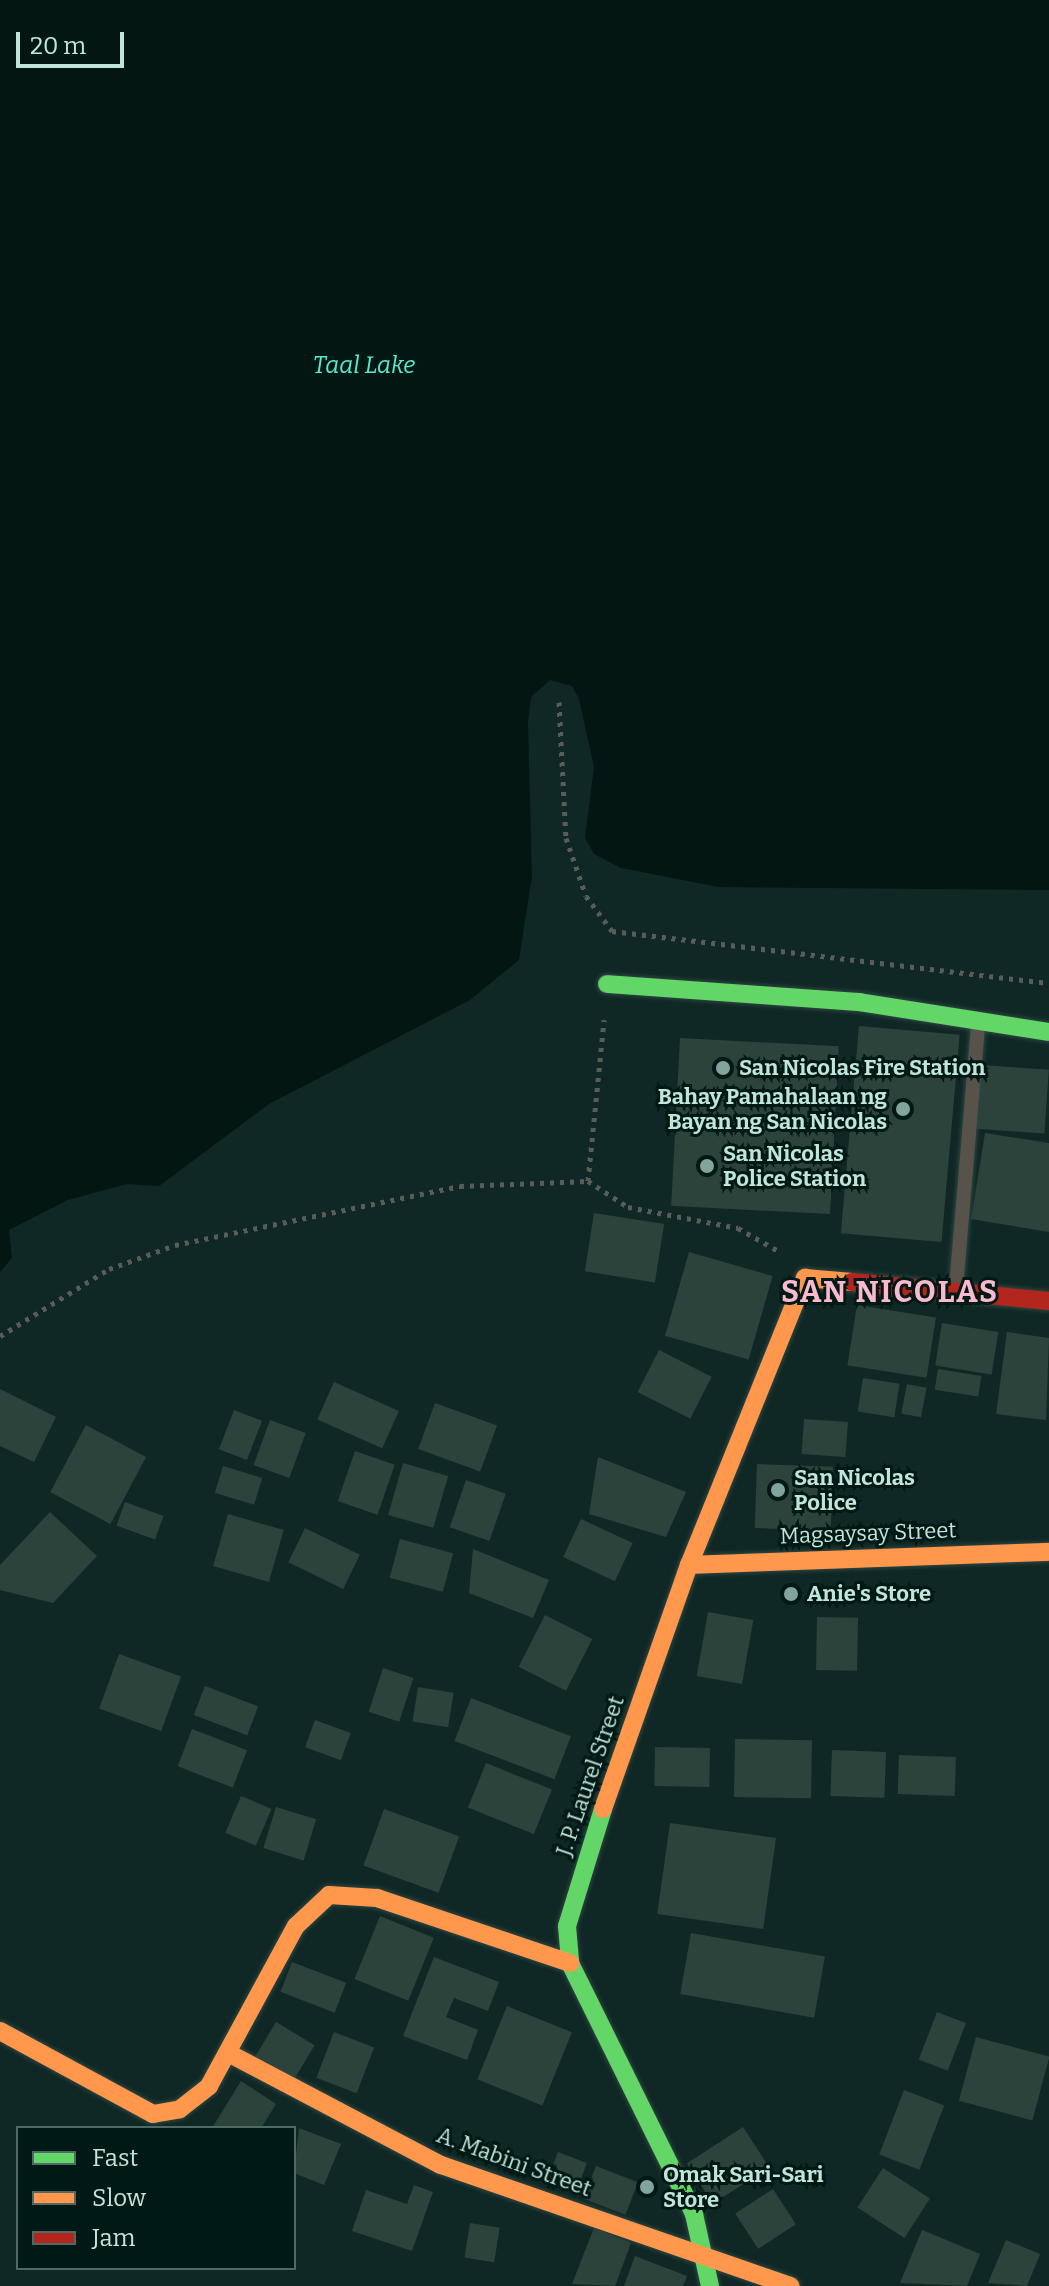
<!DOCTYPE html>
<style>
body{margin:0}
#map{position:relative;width:1049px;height:2286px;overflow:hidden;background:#102825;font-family:Bitter,serif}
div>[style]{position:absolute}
.water>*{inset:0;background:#041612}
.building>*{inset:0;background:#2c433c;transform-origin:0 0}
.path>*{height:5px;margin-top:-2.5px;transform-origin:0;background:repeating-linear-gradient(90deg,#5a5d57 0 4px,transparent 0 10px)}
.roads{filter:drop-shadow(0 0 2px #2e4541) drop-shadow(0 0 2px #2e4541)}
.lane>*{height:14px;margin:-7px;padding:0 7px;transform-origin:7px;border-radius:7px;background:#57524a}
.fast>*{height:18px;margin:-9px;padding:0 9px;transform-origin:9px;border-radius:9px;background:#63d668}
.slow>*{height:18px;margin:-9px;padding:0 9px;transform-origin:9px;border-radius:9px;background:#ff974d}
.jam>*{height:18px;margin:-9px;padding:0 9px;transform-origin:9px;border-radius:9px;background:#b3261e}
.dots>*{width:22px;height:22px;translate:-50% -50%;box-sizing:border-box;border:4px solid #011914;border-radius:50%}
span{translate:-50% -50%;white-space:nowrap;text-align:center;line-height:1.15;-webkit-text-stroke:6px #011914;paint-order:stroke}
.poi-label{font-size:22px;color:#c0e6dc;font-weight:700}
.left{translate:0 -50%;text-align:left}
.right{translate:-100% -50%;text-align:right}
.street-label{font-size:22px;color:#c0e6dc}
.water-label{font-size:24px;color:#5ce8cd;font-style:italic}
.district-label{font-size:30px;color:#fbb9ce;font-weight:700;letter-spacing:2px}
.legend{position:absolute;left:16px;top:2126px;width:280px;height:144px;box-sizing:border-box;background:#011914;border:2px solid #4d6b64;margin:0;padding:10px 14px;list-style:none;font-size:24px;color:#c0e6dc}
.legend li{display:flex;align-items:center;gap:16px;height:40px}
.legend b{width:40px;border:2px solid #4d6b64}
.scale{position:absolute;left:16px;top:32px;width:108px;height:36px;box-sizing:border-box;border:4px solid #c0e6dc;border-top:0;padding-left:10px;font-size:24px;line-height:28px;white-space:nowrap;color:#c0e6dc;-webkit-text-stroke:6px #011914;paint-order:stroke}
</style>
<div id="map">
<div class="water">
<div style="clip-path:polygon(0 0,1049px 0,1049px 890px,718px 887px,621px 868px,594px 854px,585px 838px,594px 767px,579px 699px,572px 686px,550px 680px,531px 697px,528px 722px,532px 876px,519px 960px,470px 1000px,269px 1104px,159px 1186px,127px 1184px,68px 1200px,9px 1230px,12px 1258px,0 1272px)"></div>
</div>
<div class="building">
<div style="left:859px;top:1026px;width:101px;height:208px;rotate:5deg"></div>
<div style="left:680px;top:1038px;width:159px;height:168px;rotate:3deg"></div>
<div style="left:981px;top:1065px;width:68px;height:64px;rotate:4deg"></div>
<div style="clip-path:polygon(985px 1133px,1049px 1143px,1049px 1232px,971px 1219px)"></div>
<div style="left:594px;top:1213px;width:71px;height:59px;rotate:9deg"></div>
<div style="left:689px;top:1252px;width:87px;height:87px;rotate:16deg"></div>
<div style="left:857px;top:1305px;width:80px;height:61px;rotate:9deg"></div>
<div style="left:942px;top:1323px;width:57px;height:43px;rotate:9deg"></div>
<div style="clip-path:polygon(1007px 1332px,1049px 1338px,1046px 1420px,996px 1414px)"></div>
<div style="left:659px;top:1350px;width:59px;height:47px;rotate:27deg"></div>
<div style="left:938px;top:1369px;width:44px;height:21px;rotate:9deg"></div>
<div style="left:863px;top:1378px;width:37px;height:34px;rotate:9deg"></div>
<div style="left:334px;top:1382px;width:71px;height:41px;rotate:24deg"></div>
<div style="left:907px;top:1384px;width:20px;height:30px;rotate:11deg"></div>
<div style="clip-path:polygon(0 1389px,56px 1417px,34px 1462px,0 1446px)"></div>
<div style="left:435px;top:1403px;width:66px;height:49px;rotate:20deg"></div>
<div style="left:234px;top:1410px;width:30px;height:42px;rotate:21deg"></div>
<div style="left:804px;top:1419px;width:44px;height:35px;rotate:4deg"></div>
<div style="left:270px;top:1420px;width:38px;height:48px;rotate:20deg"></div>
<div style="left:86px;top:1425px;width:68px;height:76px;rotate:28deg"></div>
<div style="left:355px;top:1451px;width:42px;height:53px;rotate:19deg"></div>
<div style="clip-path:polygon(598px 1457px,686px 1492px,666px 1537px,589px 1514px)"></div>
<div style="left:403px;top:1463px;width:47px;height:54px;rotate:16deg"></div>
<div style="left:757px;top:1464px;width:76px;height:64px;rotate:2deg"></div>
<div style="left:223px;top:1466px;width:41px;height:28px;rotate:17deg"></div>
<div style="left:466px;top:1480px;width:42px;height:50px;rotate:19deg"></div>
<div style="left:125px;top:1502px;width:41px;height:25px;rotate:20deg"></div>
<div style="clip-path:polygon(50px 1512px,97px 1556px,53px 1603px,0 1590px,0 1565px)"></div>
<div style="left:228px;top:1514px;width:58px;height:54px;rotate:16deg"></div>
<div style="left:581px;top:1519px;width:57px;height:42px;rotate:25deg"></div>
<div style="left:305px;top:1528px;width:61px;height:38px;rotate:26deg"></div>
<div style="left:400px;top:1539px;width:55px;height:40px;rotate:15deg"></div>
<div style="clip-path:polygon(473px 1549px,549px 1580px,533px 1618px,469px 1593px)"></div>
<div style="left:708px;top:1612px;width:46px;height:65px;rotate:10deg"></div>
<div style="left:545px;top:1615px;width:53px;height:58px;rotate:27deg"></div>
<div style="left:817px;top:1617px;width:41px;height:53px;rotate:1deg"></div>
<div style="left:119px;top:1654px;width:66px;height:58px;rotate:20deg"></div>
<div style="left:383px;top:1668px;width:32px;height:46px;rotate:18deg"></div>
<div style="left:205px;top:1686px;width:57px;height:31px;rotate:21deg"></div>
<div style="left:418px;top:1687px;width:36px;height:35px;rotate:9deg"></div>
<div style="left:471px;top:1698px;width:107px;height:46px;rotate:21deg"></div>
<div style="left:315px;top:1720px;width:38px;height:29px;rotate:20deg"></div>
<div style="left:192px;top:1729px;width:59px;height:40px;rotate:21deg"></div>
<div style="left:735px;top:1739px;width:77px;height:58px;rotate:1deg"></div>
<div style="left:655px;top:1747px;width:55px;height:39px;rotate:1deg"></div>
<div style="left:832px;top:1750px;width:54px;height:46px;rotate:2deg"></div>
<div style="left:899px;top:1755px;width:57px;height:39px;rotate:2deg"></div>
<div style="left:486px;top:1763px;width:71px;height:48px;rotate:22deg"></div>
<div style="left:241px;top:1796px;width:33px;height:40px;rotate:23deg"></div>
<div style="left:276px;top:1807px;width:42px;height:43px;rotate:17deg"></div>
<div style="left:384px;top:1809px;width:80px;height:60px;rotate:20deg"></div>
<div style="left:670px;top:1823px;width:107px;height:92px;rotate:8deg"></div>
<div style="left:380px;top:1916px;width:58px;height:68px;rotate:22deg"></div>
<div style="left:691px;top:1933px;width:136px;height:62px;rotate:10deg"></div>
<div style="clip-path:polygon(434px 1957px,499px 1982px,488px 2011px,454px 1998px,446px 2017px,478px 2030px,467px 2060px,403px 2036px)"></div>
<div style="left:292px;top:1962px;width:58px;height:32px;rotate:21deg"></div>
<div style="left:507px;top:2006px;width:70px;height:79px;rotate:22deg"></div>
<div style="left:937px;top:2012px;width:31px;height:51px;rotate:21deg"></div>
<div style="left:276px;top:2022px;width:45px;height:42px;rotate:31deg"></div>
<div style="left:334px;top:2032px;width:43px;height:49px;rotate:21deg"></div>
<div style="left:976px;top:2037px;width:76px;height:66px;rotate:15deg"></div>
<div style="clip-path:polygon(241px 2081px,276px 2104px,261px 2128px,212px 2128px)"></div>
<div style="left:904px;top:2090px;width:43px;height:69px;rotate:21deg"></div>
<div style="left:743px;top:2127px;width:48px;height:67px;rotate:57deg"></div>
<div style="clip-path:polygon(299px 2128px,341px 2144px,324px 2185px,294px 2173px)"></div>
<div style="left:558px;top:2152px;width:31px;height:31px;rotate:21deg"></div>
<div style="left:596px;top:2166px;width:45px;height:35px;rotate:21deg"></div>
<div style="left:883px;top:2168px;width:56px;height:47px;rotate:33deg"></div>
<div style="clip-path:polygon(414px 2185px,433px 2192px,412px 2251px,352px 2231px,366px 2190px,407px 2204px)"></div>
<div style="left:773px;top:2189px;width:42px;height:45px;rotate:57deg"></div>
<div style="left:470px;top:2223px;width:30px;height:35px;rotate:9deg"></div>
<div style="clip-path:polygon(594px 2228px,631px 2243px,615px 2286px,572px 2284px)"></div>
<div style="clip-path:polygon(922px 2230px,980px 2254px,967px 2286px,900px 2283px)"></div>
<div style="clip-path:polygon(1006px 2240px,1040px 2254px,1027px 2286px,988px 2283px)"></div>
<div style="clip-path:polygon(635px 2256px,687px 2276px,683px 2286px,624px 2286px)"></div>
</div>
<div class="path">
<div style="left:559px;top:702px;width:136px;rotate:87.1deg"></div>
<div style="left:566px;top:838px;width:61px;rotate:71deg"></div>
<div style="left:586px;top:896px;width:44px;rotate:53.4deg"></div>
<div style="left:612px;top:931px;width:440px;rotate:6.8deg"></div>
<div style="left:588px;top:1181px;width:162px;rotate:-84.3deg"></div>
<div style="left:0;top:1336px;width:128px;rotate:-31.6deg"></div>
<div style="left:109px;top:1269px;width:70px;rotate:-20deg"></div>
<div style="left:175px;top:1245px;width:291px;rotate:-11.7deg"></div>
<div style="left:460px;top:1186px;width:128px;rotate:-2.2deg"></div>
<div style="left:588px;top:1181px;width:48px;rotate:33deg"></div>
<div style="left:628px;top:1207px;width:112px;rotate:10.8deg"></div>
<div style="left:738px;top:1228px;width:48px;rotate:29.7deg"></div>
</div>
<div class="roads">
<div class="lane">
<div style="left:956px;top:1288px;width:263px;rotate:-85.2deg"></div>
</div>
<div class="fast">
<div style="left:607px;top:984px;width:253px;rotate:4.1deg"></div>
<div style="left:859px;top:1002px;width:192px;rotate:9deg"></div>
<div style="left:603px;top:1809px;width:122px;rotate:107.1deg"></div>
<div style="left:567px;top:1926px;width:37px;rotate:85deg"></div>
<div style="left:570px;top:1963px;width:280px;rotate:63.7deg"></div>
<div style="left:694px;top:2214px;width:74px;rotate:77.5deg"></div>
</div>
<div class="slow">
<div style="left:689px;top:1565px;width:360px;rotate:-2.1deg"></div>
<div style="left:603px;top:1809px;width:259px;rotate:-70.6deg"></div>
<div style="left:689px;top:1565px;width:310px;rotate:-68deg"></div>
<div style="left:805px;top:1278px;width:47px;rotate:4.9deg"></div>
<div style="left:0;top:2031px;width:174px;rotate:28.5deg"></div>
<div style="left:153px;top:2114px;width:27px;rotate:-10deg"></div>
<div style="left:180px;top:2109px;width:37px;rotate:-38deg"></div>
<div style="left:209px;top:2086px;width:182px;rotate:-61.5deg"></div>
<div style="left:296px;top:1926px;width:45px;rotate:-43.2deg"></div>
<div style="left:329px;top:1895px;width:48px;rotate:3.6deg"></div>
<div style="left:377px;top:1898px;width:204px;rotate:18.6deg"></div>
<div style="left:232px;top:2055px;width:236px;rotate:27.8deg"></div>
<div style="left:441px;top:2165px;width:370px;rotate:19.1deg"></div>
</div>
<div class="jam">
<div style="left:852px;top:1282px;width:198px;rotate:5.5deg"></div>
</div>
</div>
<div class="dots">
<div style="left:723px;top:1068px;background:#82a49c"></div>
<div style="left:903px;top:1109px;background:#82a49c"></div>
<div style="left:707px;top:1166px;background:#82a49c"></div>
<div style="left:778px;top:1490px;background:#82a49c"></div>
<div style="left:791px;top:1594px;background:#82a49c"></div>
<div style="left:647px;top:2187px;background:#82a49c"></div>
</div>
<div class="poi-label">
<span class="left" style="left:739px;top:1068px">San Nicolas Fire Station</span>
<span class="right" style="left:887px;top:1109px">Bahay Pamahalaan ng<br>Bayan ng San Nicolas</span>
<span class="left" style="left:723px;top:1166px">San Nicolas<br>Police Station</span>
<span class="left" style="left:794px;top:1490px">San Nicolas<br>Police</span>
<span class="left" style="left:807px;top:1594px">Anie's Store</span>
<span class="left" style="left:663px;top:2187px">Omak Sari-Sari<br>Store</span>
</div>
<div class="street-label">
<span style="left:868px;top:1533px;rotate:-2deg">Magsaysay Street</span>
<span style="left:590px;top:1776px;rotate:-71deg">J. P. Laurel Street</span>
<span style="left:514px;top:2162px;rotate:20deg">A. Mabini Street</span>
</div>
<div class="water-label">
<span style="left:364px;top:366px">Taal Lake</span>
</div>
<div class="district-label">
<span style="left:890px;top:1292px">SAN NICOLAS</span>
</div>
<ul class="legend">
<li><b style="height:10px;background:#63d668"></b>Fast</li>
<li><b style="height:10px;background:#ff974d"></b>Slow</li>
<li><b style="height:10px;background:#b3261e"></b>Jam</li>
</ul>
<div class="scale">20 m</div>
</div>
